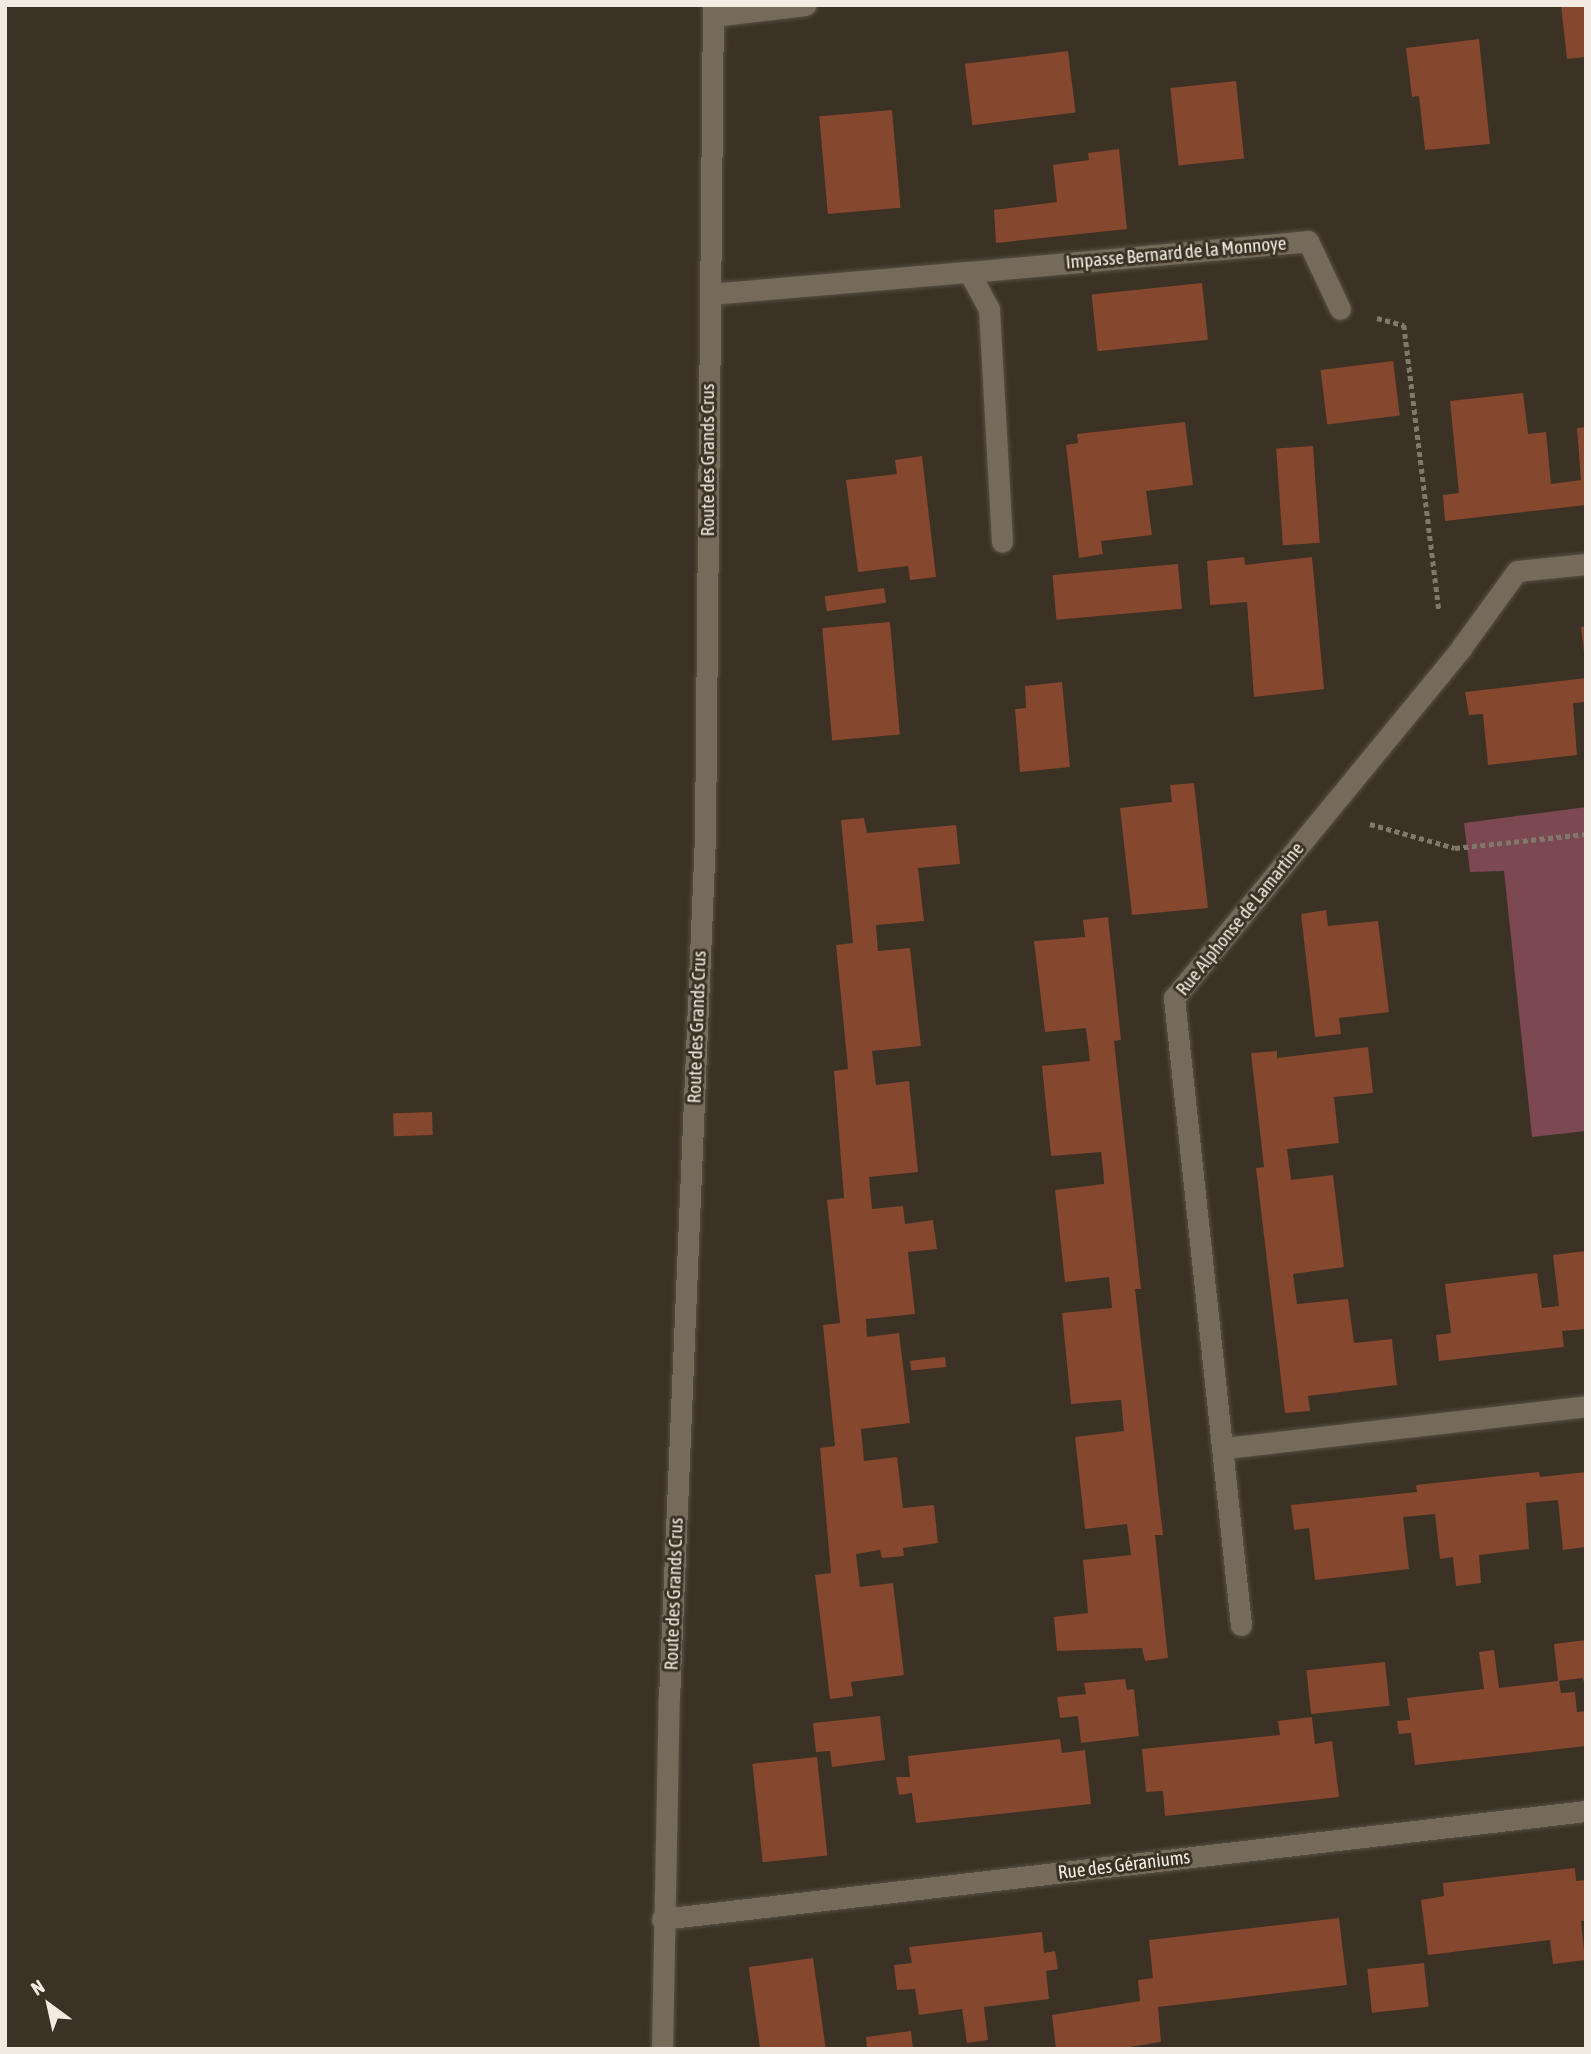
<!DOCTYPE html>
<meta charset="utf-8">
<style>
body{margin:0}
#map{position:relative;width:1591px;height:2054px;overflow:hidden;background:#3b3124;font-family:"Asap Condensed",sans-serif}
div>[style]{position:absolute}
.green>*{inset:0;background:#7c4851}
.building>*{inset:0;background:#85472e;transform-origin:0 0}
.path>*{height:4.5px;margin-top:-2.25px;transform-origin:0;background:repeating-linear-gradient(90deg,#81786d 0 5px,transparent 0 8.5px)}
.roads{filter:drop-shadow(0 0 2px #585044) drop-shadow(0 0 2px #585044)}
.street>*{height:21px;margin:-10.5px;padding:0 10.5px;transform-origin:10.5px;border-radius:10.5px;background:#766a5b}
.secondary>*{height:21px;margin:-10.5px;padding:0 10.5px;transform-origin:10.5px;border-radius:10.5px;background:#766a5b}
span{translate:-50% -50%;white-space:nowrap;text-align:center;line-height:1.15;-webkit-text-stroke:6px #3b3124;paint-order:stroke}
.street-label{font-size:19px;color:#f1ebe2}
.frame{position:absolute;inset:0;border:7px solid #f1ebe2;pointer-events:none}
.north{position:absolute;left:14px;top:1970px;width:70px;height:70px;-webkit-text-stroke:5px #3b3124;paint-order:stroke;rotate:327deg;font-size:19px;font-weight:700;line-height:28px;text-align:center;color:#f1ebe2}
.north::after{content:'';display:block;margin:auto;width:24px;height:32px;background:#f1ebe2;clip-path:polygon(50% 0,100% 100%,50% 72%,0 100%)}
</style>
<div id="map">
<div class="green">
<div style="clip-path:polygon(1586px 807px,1586px 1131px,1532px 1137px,1504px 871px,1470px 872px,1464px 823px)"></div>
</div>
<div class="building">
<div style="clip-path:polygon(1561px 5px,1586px 5px,1586px 57px,1567px 59px)"></div>
<div style="clip-path:polygon(1479px 39px,1490px 144px,1425px 150px,1419px 96px,1412px 97px,1406px 48px)"></div>
<div style="left:1068px;top:51px;width:62px;height:104px;rotate:83deg"></div>
<div style="left:1236px;top:81px;width:78px;height:66px;rotate:84deg"></div>
<div style="left:892px;top:110px;width:98px;height:73px;rotate:85deg"></div>
<div style="clip-path:polygon(1119px 149px,1127px 229px,996px 243px,994px 210px,1057px 202px,1053px 165px,1089px 160px,1088px 153px)"></div>
<div style="left:1202px;top:283px;width:57px;height:111px;rotate:84deg"></div>
<div style="left:1393px;top:361px;width:55px;height:73px;rotate:83deg"></div>
<div style="clip-path:polygon(1523px 393px,1528px 434px,1546px 432px,1551px 484px,1581px 480px,1577px 428px,1586px 427px,1586px 505px,1445px 521px,1443px 495px,1459px 493px,1450px 401px)"></div>
<div style="clip-path:polygon(1185px 422px,1193px 485px,1146px 491px,1152px 535px,1101px 541px,1103px 554px,1079px 558px,1066px 445px,1078px 443px,1077px 434px)"></div>
<div style="left:1313px;top:446px;width:97px;height:37px;rotate:86deg"></div>
<div style="clip-path:polygon(922px 456px,936px 577px,910px 580px,908px 566px,858px 572px,846px 480px,897px 474px,895px 460px)"></div>
<div style="clip-path:polygon(1244px 557px,1245px 565px,1312px 557px,1324px 689px,1254px 697px,1247px 602px,1210px 605px,1207px 561px)"></div>
<div style="left:1178px;top:564px;width:45px;height:126px;rotate:85deg"></div>
<div style="left:884px;top:588px;width:15px;height:60px;rotate:82deg"></div>
<div style="left:890px;top:622px;width:113px;height:68px;rotate:85deg"></div>
<div style="clip-path:polygon(1586px 626px,1586px 652px,1584px 652px,1581px 627px)"></div>
<div style="clip-path:polygon(1586px 678px,1586px 702px,1573px 703px,1577px 755px,1488px 765px,1483px 714px,1469px 715px,1465px 692px)"></div>
<div style="clip-path:polygon(1062px 682px,1070px 767px,1020px 772px,1015px 709px,1026px 708px,1025px 686px)"></div>
<div style="clip-path:polygon(1194px 783px,1208px 908px,1132px 915px,1120px 808px,1172px 802px,1170px 785px)"></div>
<div style="clip-path:polygon(864px 818px,867px 833px,956px 825px,960px 864px,918px 868px,924px 921px,876px 925px,878px 951px,910px 948px,921px 1046px,872px 1051px,876px 1085px,909px 1081px,918px 1172px,869px 1177px,872px 1209px,903px 1206px,905px 1224px,933px 1220px,937px 1249px,908px 1252px,915px 1314px,866px 1319px,867px 1337px,899px 1333px,910px 1423px,861px 1429px,864px 1461px,897px 1457px,903px 1508px,934px 1505px,938px 1543px,903px 1548px,904px 1556px,882px 1558px,880px 1550px,856px 1554px,860px 1587px,893px 1583px,904px 1675px,851px 1682px,853px 1696px,830px 1699px,815px 1575px,831px 1573px,820px 1448px,835px 1446px,823px 1325px,840px 1323px,827px 1200px,844px 1198px,834px 1071px,848px 1069px,836px 945px,853px 943px,841px 820px)"></div>
<div style="clip-path:polygon(1326px 910px,1328px 926px,1378px 921px,1389px 1012px,1339px 1018px,1341px 1034px,1315px 1037px,1301px 914px)"></div>
<div style="clip-path:polygon(1108px 917px,1121px 1040px,1114px 1041px,1141px 1289px,1135px 1289px,1163px 1535px,1155px 1535px,1168px 1658px,1145px 1661px,1142px 1648px,1057px 1651px,1054px 1617px,1088px 1613px,1083px 1560px,1131px 1555px,1127px 1524px,1085px 1529px,1075px 1437px,1124px 1431px,1121px 1400px,1071px 1404px,1062px 1313px,1112px 1308px,1109px 1277px,1065px 1282px,1055px 1190px,1104px 1184px,1103px 1169px,1101px 1152px,1051px 1156px,1042px 1066px,1090px 1061px,1086px 1028px,1045px 1032px,1034px 941px,1085px 937px,1083px 920px)"></div>
<div style="clip-path:polygon(1368px 1047px,1373px 1093px,1334px 1097px,1339px 1143px,1287px 1149px,1291px 1180px,1333px 1175px,1344px 1267px,1293px 1274px,1297px 1304px,1348px 1299px,1354px 1343px,1392px 1339px,1397px 1385px,1308px 1396px,1310px 1411px,1285px 1413px,1256px 1168px,1264px 1167px,1251px 1053px,1277px 1051px,1277px 1058px)"></div>
<div style="left:432px;top:1112px;width:23px;height:39px;rotate:88deg"></div>
<div style="clip-path:polygon(1586px 1251px,1586px 1329px,1562px 1331px,1564px 1347px,1439px 1361px,1436px 1335px,1451px 1333px,1445px 1284px,1537px 1273px,1542px 1308px,1559px 1306px,1553px 1255px)"></div>
<div style="left:945px;top:1357px;width:10px;height:35px;rotate:84deg"></div>
<div style="clip-path:polygon(1539px 1472px,1540px 1477px,1586px 1472px,1586px 1547px,1563px 1550px,1558px 1500px,1526px 1503px,1529px 1549px,1479px 1555px,1481px 1583px,1456px 1586px,1453px 1557px,1440px 1559px,1435px 1514px,1403px 1517px,1409px 1569px,1315px 1580px,1309px 1528px,1294px 1530px,1291px 1505px,1417px 1492px,1416px 1485px)"></div>
<div style="clip-path:polygon(1586px 1640px,1586px 1685px,1582px 1678px,1559px 1681px,1561px 1693px,1575px 1692px,1577px 1712px,1586px 1711px,1586px 1746px,1415px 1765px,1411px 1733px,1399px 1734px,1397px 1721px,1410px 1720px,1407px 1698px,1484px 1689px,1479px 1652px,1494px 1650px,1499px 1688px,1558px 1681px,1554px 1644px)"></div>
<div style="left:1385px;top:1662px;width:44px;height:79px;rotate:84deg"></div>
<div style="clip-path:polygon(1125px 1679px,1127px 1690px,1134px 1689px,1139px 1736px,1081px 1743px,1078px 1716px,1060px 1718px,1057px 1697px,1086px 1694px,1084px 1683px)"></div>
<div style="clip-path:polygon(880px 1716px,885px 1760px,832px 1767px,830px 1751px,816px 1752px,813px 1723px)"></div>
<div style="clip-path:polygon(1312px 1717px,1315px 1744px,1332px 1741px,1339px 1797px,1165px 1816px,1163px 1791px,1146px 1792px,1142px 1749px,1280px 1735px,1278px 1721px)"></div>
<div style="clip-path:polygon(1060px 1739px,1062px 1753px,1085px 1750px,1091px 1804px,916px 1823px,912px 1793px,899px 1795px,896px 1777px,910px 1777px,908px 1756px)"></div>
<div style="left:817px;top:1757px;width:99px;height:65px;rotate:84deg"></div>
<div style="clip-path:polygon(1575px 1868px,1576px 1881px,1586px 1880px,1586px 1921px,1581px 1921px,1585px 1960px,1553px 1964px,1550px 1940px,1428px 1955px,1421px 1900px,1444px 1896px,1443px 1883px)"></div>
<div style="clip-path:polygon(1339px 1918px,1347px 1985px,1158px 2007px,1161px 2042px,1116px 2049px,1056px 2049px,1052px 2015px,1140px 2001px,1138px 1980px,1153px 1978px,1149px 1940px)"></div>
<div style="clip-path:polygon(1042px 1932px,1044px 1953px,1055px 1951px,1058px 1969px,1046px 1971px,1049px 1999px,984px 2007px,988px 2040px,967px 2043px,962px 2009px,919px 2015px,915px 1989px,897px 1990px,894px 1965px,912px 1963px,909px 1947px)"></div>
<div style="left:813px;top:1958px;width:92px;height:65px;rotate:82deg"></div>
<div style="left:1424px;top:1963px;width:44px;height:57px;rotate:84deg"></div>
<div style="clip-path:polygon(911px 2031px,913px 2049px,867px 2049px,866px 2037px)"></div>
</div>
<div class="path">
<div style="left:1377px;top:318px;width:28px;rotate:15deg"></div>
<div style="left:1404px;top:325px;width:288px;rotate:83deg"></div>
<div style="left:1370px;top:824px;width:88px;rotate:15.8deg"></div>
<div style="left:1455px;top:848px;width:132px;rotate:-6.1deg"></div>
</div>
<div class="roads">
<div class="street">
<div style="left:713px;top:16px;width:93px;rotate:-6.8deg"></div>
<div style="left:969px;top:272px;width:340px;rotate:-5.2deg"></div>
<div style="left:1308px;top:241px;width:75px;rotate:64.8deg"></div>
<div style="left:710px;top:294px;width:260px;rotate:-4.9deg"></div>
<div style="left:969px;top:272px;width:42px;rotate:61.6deg"></div>
<div style="left:989px;top:309px;width:233px;rotate:86.8deg"></div>
<div style="left:1225px;top:1448px;width:363px;rotate:-6.6deg"></div>
<div style="left:1241px;top:1625px;width:631px;rotate:-96.1deg"></div>
<div style="left:1174px;top:998px;width:453px;rotate:-50.6deg"></div>
<div style="left:1461px;top:648px;width:95px;rotate:-54deg"></div>
<div style="left:1517px;top:571px;width:69px;rotate:-5.8deg"></div>
<div style="left:662px;top:1919px;width:930px;rotate:-6.67deg"></div>
</div>
<div class="secondary">
<div style="left:662px;top:2049px;width:350px;rotate:-88.9deg"></div>
<div style="left:669px;top:1699px;width:865px;rotate:-87.61deg"></div>
<div style="left:705px;top:835px;width:830px;rotate:-89.45deg"></div>
</div>
</div>
<div class="street-label">
<span style="left:1176px;top:253px;rotate:-5deg">Impasse Bernard de la Monnoye</span>
<span style="left:708px;top:460px;rotate:-90deg">Route des Grands Crus</span>
<span style="left:1240px;top:919px;rotate:-51deg">Rue Alphonse de Lamartine</span>
<span style="left:697px;top:1027px;rotate:-88deg">Route des Grands Crus</span>
<span style="left:674px;top:1594px;rotate:-88deg">Route des Grands Crus</span>
<span style="left:1124px;top:1865px;rotate:-7deg">Rue des Géraniums</span>
</div>
<div class="frame"></div>
<div class="north">N</div>
</div>
